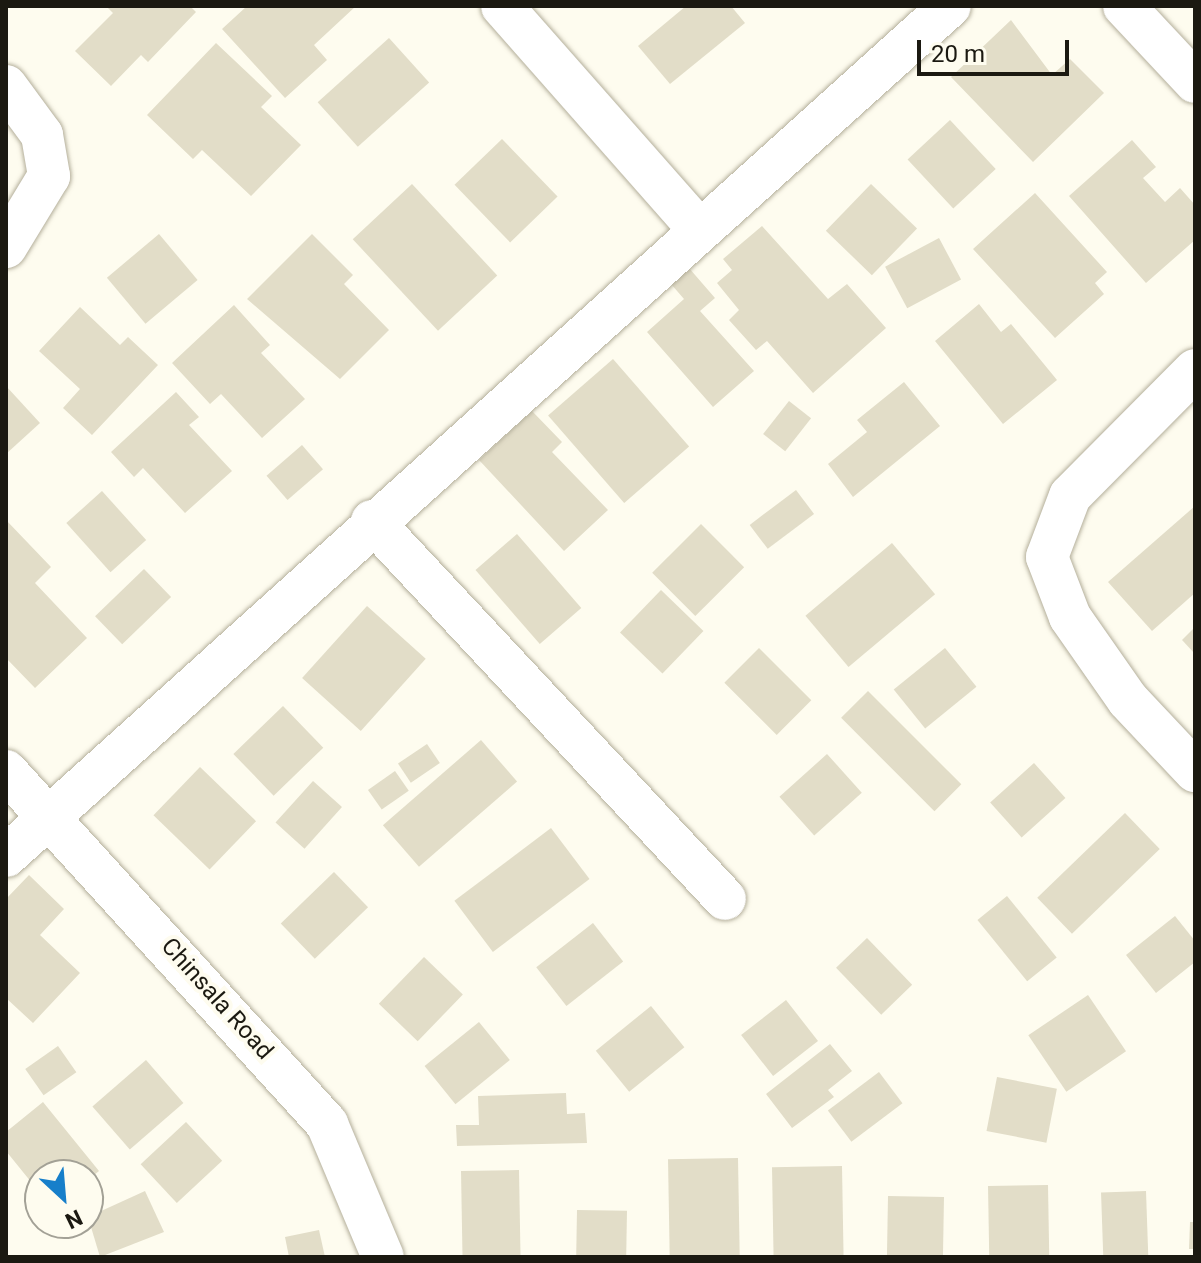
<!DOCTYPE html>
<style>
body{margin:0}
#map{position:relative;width:1201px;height:1263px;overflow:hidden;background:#fefcef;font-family:Roboto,sans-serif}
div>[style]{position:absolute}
.building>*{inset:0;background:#e2ddc8;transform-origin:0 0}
.roads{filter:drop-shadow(0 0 2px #b4af9b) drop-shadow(0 0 2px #b4af9b)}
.street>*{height:42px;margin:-21px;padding:0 21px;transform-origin:21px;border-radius:21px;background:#fff}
span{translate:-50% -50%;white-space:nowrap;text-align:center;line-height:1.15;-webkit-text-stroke:8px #fefcef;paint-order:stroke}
.street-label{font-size:24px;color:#1b1911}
.frame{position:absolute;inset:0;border:8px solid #1b1911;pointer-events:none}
.north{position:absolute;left:24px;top:1159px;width:80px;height:80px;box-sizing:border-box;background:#fefcef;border:2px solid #a3a196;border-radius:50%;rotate:154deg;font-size:22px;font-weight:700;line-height:32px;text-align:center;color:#1b1911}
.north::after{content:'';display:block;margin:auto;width:28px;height:36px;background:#177fca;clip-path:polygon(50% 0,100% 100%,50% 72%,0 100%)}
.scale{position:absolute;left:917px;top:40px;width:152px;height:36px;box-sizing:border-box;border:4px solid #1b1911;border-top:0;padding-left:10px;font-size:24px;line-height:28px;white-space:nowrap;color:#1b1911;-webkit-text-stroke:6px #fefcef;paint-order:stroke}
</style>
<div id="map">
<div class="building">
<div style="clip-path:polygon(106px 6px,190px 6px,196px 12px,148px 62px,141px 55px,111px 86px,75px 51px,113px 13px)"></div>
<div style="clip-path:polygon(247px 6px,356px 6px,314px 45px,327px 60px,285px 98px,222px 29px)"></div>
<div style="clip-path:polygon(686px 6px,731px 6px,745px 23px,670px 84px,638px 46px)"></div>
<div style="clip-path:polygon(1011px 20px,1052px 75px,1070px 59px,1104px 93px,1033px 162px,951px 77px)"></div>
<div style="left:389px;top:38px;width:60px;height:96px;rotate:48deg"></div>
<div style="clip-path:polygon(216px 43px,272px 96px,261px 107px,301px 145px,251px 196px,202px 150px,193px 159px,147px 115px)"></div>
<div style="left:950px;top:120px;width:67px;height:58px;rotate:47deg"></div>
<div style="left:502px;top:139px;width:80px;height:66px;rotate:46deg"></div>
<div style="clip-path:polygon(1132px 140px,1156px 167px,1143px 178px,1165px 202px,1180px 188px,1195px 205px,1195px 240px,1146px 283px,1069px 196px)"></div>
<div style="left:412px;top:184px;width:125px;height:81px;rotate:47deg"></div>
<div style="left:871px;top:184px;width:64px;height:65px;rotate:44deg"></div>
<div style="clip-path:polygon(1035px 193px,1107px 272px,1095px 283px,1104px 294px,1055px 338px,973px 249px)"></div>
<div style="clip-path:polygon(762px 226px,828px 299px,847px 284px,886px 328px,813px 393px,767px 341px,756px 350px,729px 320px,739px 310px,717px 283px,732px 270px,723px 259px)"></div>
<div style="left:159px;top:234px;width:60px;height:68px;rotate:50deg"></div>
<div style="clip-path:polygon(312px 234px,353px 275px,344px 284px,389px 330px,340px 379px,247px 299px)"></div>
<div style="left:939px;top:238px;width:47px;height:61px;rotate:62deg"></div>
<div style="clip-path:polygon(689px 268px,715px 298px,700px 311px,754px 371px,713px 407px,647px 332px,684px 299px,671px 284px)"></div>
<div style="clip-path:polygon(979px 304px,1001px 332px,1011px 324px,1057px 380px,1003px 424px,935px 341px)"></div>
<div style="clip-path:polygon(234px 305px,270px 345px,261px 353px,305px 399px,262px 438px,221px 394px,210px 404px,172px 363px)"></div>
<div style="clip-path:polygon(80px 307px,120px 345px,128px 337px,158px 365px,92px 435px,63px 408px,80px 389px,39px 351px)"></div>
<div style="left:613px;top:359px;width:116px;height:86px;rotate:49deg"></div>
<div style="clip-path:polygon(904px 382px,940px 426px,853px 497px,828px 464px,867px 432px,857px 420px)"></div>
<div style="clip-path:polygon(6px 386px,40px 423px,6px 454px)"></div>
<div style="clip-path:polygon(176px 392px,199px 417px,189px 425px,232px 471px,185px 513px,143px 468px,134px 477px,111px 452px)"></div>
<div style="left:789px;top:401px;width:28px;height:42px;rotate:38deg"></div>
<div style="clip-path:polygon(532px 411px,562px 442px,552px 452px,608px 510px,564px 551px,479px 460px)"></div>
<div style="left:302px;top:445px;width:32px;height:47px;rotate:49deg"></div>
<div style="left:796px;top:490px;width:30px;height:58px;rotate:53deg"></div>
<div style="left:102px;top:491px;width:66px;height:48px;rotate:48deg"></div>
<div style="clip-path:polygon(1195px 506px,1195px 593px,1152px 631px,1108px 582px)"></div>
<div style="clip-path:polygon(6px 520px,51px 567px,35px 583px,87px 638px,35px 688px,6px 658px)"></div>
<div style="left:701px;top:524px;width:61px;height:69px;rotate:45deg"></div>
<div style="left:517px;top:534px;width:98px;height:55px;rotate:49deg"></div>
<div style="left:892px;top:543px;width:67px;height:113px;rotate:50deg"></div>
<div style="left:144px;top:569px;width:39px;height:68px;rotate:46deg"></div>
<div style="left:661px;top:590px;width:59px;height:59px;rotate:44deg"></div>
<div style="left:367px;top:606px;width:79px;height:97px;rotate:42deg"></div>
<div style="clip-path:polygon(1195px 627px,1195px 654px,1182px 640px)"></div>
<div style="left:759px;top:648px;width:74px;height:49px;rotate:45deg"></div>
<div style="left:945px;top:648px;width:50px;height:66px;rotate:51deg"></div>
<div style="left:868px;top:691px;width:132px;height:38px;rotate:45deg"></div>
<div style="left:283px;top:706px;width:58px;height:69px;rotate:46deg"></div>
<div style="left:481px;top:740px;width:55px;height:130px;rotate:49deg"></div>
<div style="left:427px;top:744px;width:23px;height:35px;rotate:56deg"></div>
<div style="left:827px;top:754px;width:52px;height:64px;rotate:48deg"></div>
<div style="left:1034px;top:763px;width:47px;height:59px;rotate:48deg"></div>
<div style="left:200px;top:767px;width:78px;height:67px;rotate:44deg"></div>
<div style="left:395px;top:771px;width:24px;height:33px;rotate:55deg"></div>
<div style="left:313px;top:781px;width:39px;height:56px;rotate:42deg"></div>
<div style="left:1125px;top:813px;width:50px;height:122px;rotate:46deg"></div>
<div style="left:551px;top:828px;width:64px;height:121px;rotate:53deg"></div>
<div style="left:334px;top:872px;width:49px;height:74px;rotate:46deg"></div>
<div style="clip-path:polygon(29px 875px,64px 909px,40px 935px,80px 973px,33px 1023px,6px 998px,6px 899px)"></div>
<div style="left:1007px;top:896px;width:79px;height:38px;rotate:51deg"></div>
<div style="clip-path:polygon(1175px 916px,1195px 941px,1195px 962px,1156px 993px,1126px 955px)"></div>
<div style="left:593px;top:923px;width:49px;height:72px;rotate:52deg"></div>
<div style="left:867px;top:938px;width:65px;height:43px;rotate:46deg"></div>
<div style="left:424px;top:957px;width:54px;height:65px;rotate:44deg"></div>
<div style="left:1088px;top:995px;width:68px;height:72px;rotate:56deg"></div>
<div style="left:786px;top:1000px;width:52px;height:57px;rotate:52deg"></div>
<div style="left:651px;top:1006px;width:53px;height:71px;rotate:51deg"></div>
<div style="left:479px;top:1022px;width:49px;height:70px;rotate:51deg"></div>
<div style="clip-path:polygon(830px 1044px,852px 1071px,828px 1090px,834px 1097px,792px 1128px,766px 1094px)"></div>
<div style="left:58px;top:1046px;width:32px;height:40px;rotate:55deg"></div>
<div style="left:146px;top:1060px;width:57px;height:71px;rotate:49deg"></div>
<div style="left:879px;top:1072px;width:39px;height:64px;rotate:53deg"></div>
<div style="left:997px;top:1077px;width:61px;height:55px;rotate:11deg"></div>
<div style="clip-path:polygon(566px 1093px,567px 1114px,585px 1113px,587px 1143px,457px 1146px,456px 1125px,479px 1125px,478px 1096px)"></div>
<div style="clip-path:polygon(43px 1102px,99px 1171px,88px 1180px,40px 1175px,40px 1193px,6px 1151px,6px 1132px)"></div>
<div style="left:186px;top:1122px;width:53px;height:62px;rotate:47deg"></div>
<div style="left:738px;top:1158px;width:99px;height:70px;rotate:89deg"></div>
<div style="left:842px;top:1166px;width:91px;height:70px;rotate:89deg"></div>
<div style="left:519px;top:1170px;width:87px;height:58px;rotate:89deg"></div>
<div style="left:1048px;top:1185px;width:72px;height:60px;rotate:89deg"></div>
<div style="clip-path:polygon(145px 1191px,164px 1232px,100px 1257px,88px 1217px)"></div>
<div style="left:1146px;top:1191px;width:66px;height:45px;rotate:88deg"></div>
<div style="left:888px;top:1196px;width:56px;height:61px;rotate:1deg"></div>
<div style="left:577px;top:1210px;width:50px;height:47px;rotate:1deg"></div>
<div style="clip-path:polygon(1190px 1222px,1195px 1222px,1195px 1249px,1189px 1249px)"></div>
<div style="clip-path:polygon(319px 1230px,325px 1257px,289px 1257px,285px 1237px)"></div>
</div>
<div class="roads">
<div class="street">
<div style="left:502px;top:6px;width:296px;rotate:48.6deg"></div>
<div style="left:1124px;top:6px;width:104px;rotate:46.9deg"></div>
<div style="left:6px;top:86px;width:61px;rotate:53.7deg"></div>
<div style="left:42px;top:135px;width:42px;rotate:80.3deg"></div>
<div style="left:49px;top:176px;width:83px;rotate:121.2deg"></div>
<div style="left:1195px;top:370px;width:177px;rotate:134.8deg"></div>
<div style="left:1070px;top:496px;width:65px;rotate:110.7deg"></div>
<div style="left:1047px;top:557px;width:64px;rotate:69deg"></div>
<div style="left:1070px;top:617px;width:101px;rotate:55.1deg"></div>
<div style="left:1128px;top:700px;width:98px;rotate:46.7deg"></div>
<div style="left:372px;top:521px;width:517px;rotate:46.96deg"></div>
<div style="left:6px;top:771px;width:477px;rotate:47.7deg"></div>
<div style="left:327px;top:1124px;width:144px;rotate:67.2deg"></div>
<div style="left:6px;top:856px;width:1270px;rotate:-42deg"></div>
</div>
</div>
<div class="street-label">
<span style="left:217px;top:999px;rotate:48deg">Chinsala Road</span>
</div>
<div class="frame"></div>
<div class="north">N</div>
<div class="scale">20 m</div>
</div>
